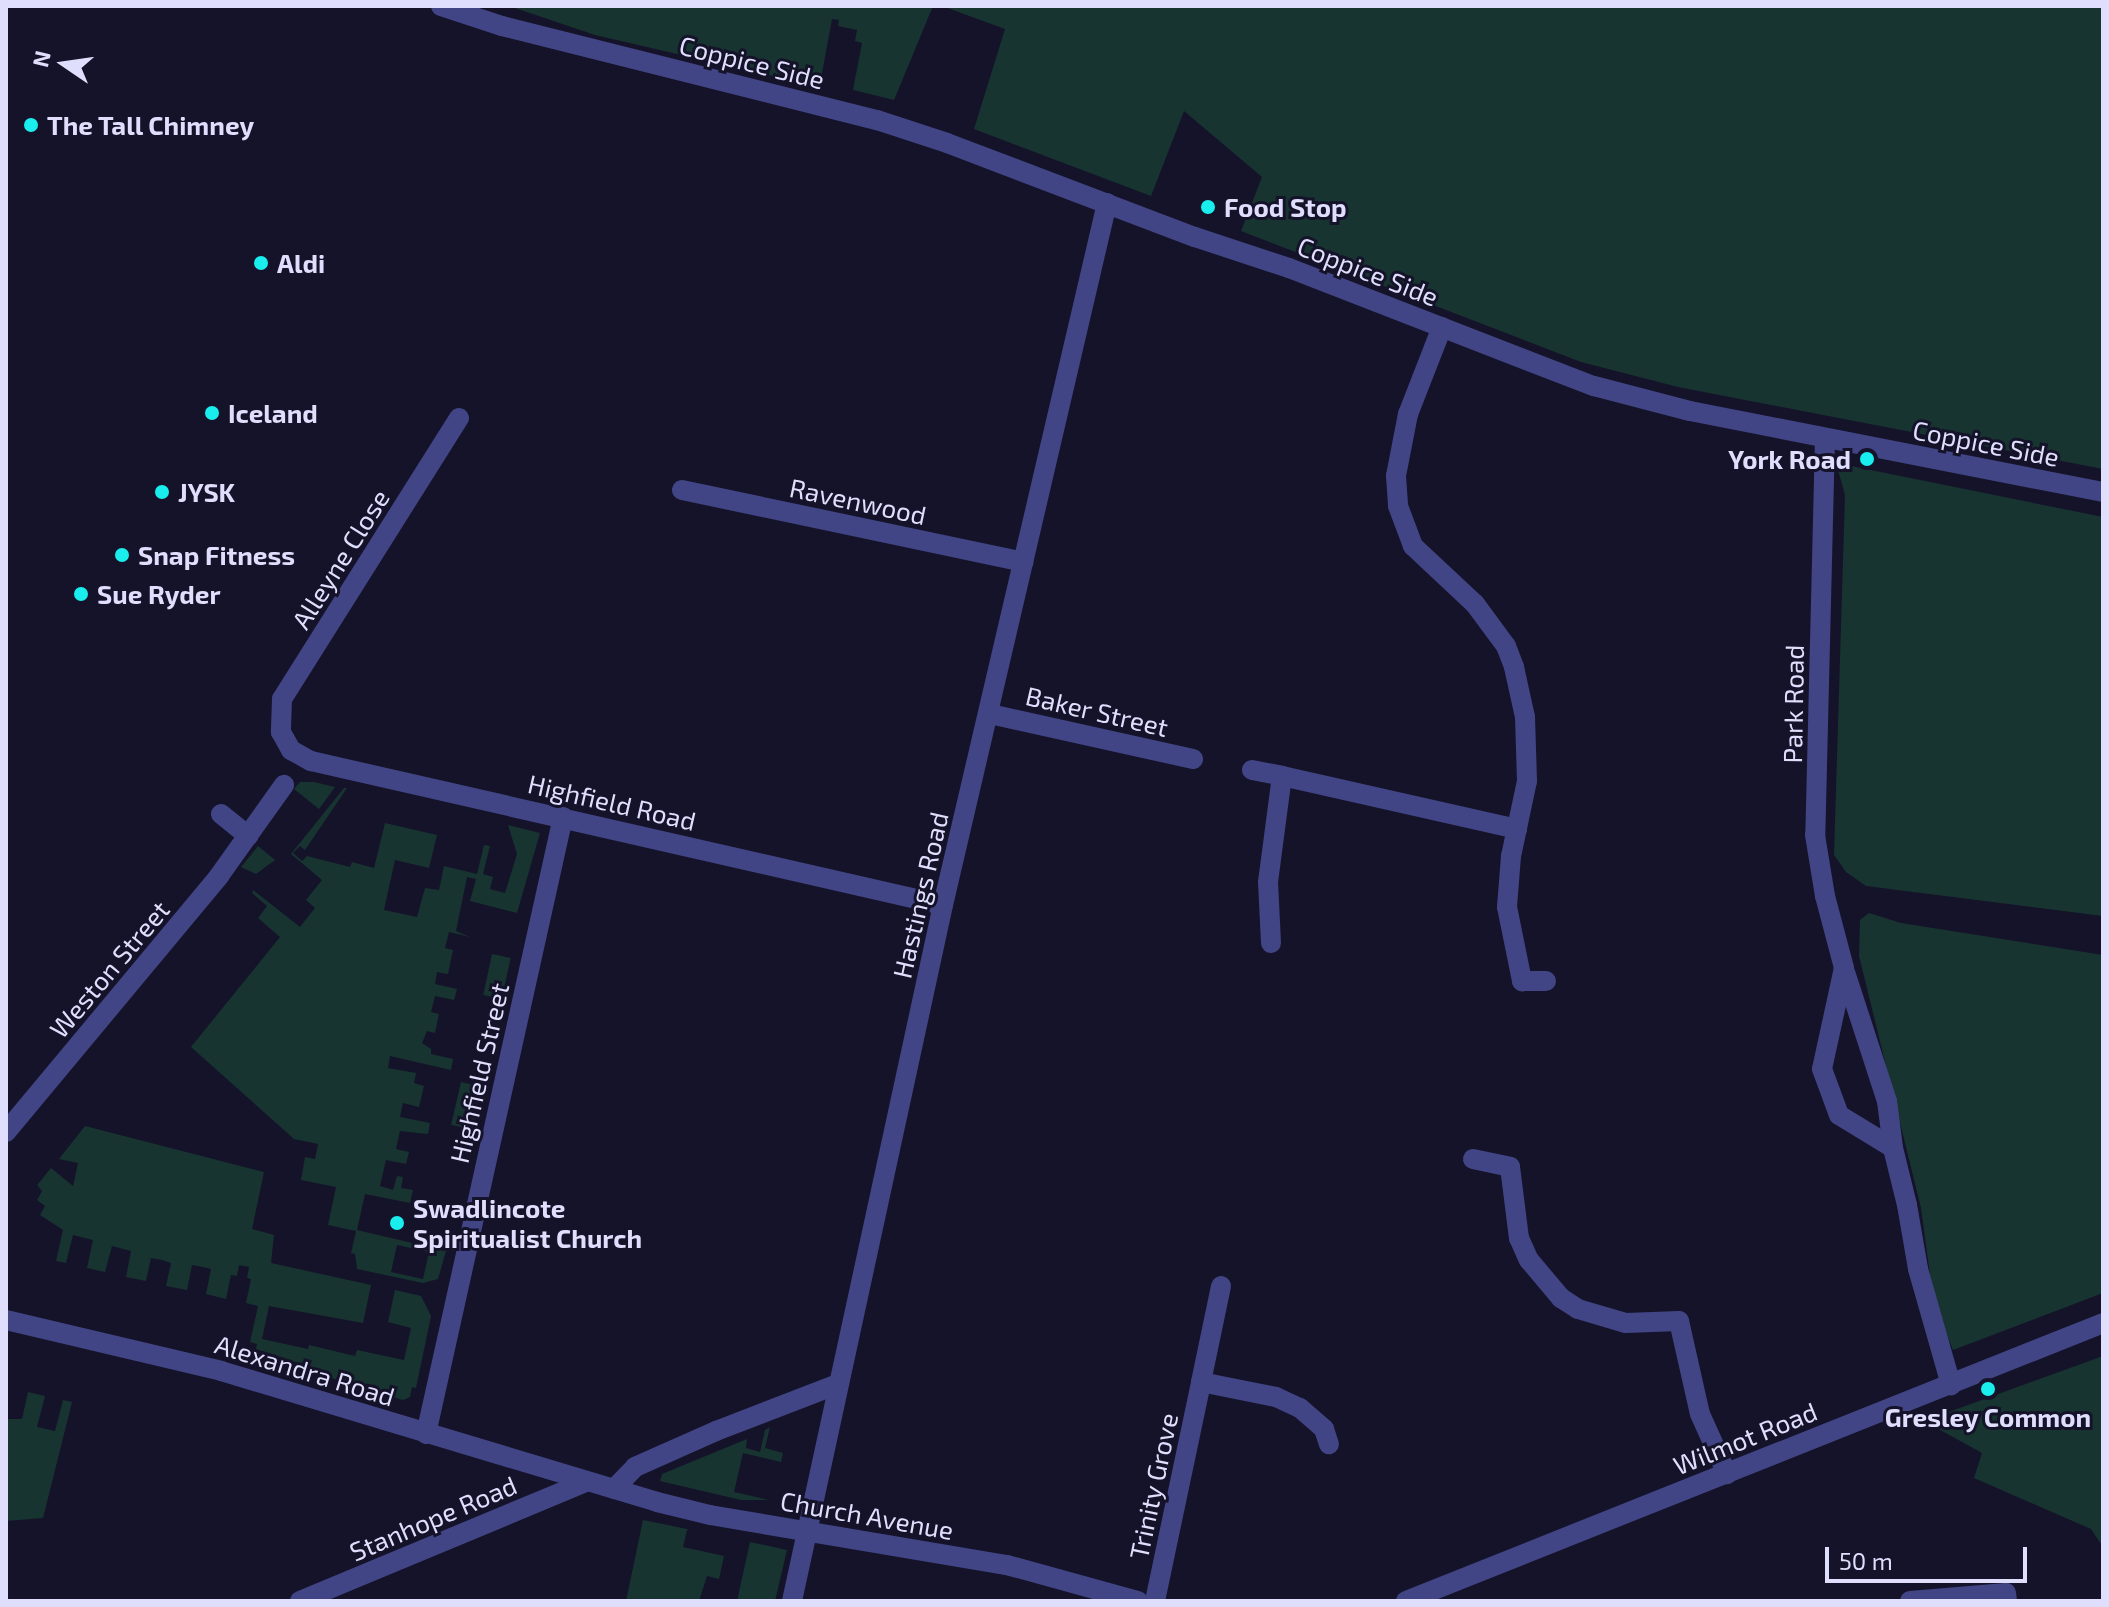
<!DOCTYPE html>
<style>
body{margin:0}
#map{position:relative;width:2109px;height:1607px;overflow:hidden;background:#15132a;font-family:"Exo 2",sans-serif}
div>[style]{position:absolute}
.green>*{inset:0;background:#173430;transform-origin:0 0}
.minor>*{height:20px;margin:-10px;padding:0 10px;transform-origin:10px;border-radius:10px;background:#424585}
.dots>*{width:22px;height:22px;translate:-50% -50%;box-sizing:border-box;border:4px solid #15132a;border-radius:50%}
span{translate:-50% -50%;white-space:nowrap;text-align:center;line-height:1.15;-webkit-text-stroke:6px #15132a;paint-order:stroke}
.street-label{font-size:26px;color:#dfdffd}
.poi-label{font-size:26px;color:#dfdffd;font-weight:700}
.left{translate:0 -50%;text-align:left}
.right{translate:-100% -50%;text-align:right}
.frame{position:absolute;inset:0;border:8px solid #dfdffd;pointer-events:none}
.north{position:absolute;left:24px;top:24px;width:80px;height:80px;-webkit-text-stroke:6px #15132a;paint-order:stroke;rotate:283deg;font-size:22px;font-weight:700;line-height:32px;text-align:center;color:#dfdffd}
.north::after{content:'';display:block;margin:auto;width:28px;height:36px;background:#dfdffd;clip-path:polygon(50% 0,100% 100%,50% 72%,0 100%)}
.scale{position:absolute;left:1825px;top:1547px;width:202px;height:36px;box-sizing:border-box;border:4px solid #dfdffd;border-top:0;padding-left:10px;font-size:24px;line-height:28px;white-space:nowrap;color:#dfdffd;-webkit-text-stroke:6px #15132a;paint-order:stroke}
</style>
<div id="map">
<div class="green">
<div style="clip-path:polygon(509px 6px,933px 6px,894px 100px,853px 90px,862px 43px,855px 41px,857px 30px,838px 26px,839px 20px,832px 19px,820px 84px,808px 84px,595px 35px)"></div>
<div style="clip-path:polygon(942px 6px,2103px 6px,2103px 469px,1678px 387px,1581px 362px,1241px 231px,1262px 177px,1184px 111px,1151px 196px,974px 129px,1005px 29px)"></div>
<div style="clip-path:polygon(1836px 463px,2103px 517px,2103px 916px,1866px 886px,1846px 872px,1834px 855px,1845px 495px)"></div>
<div style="clip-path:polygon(300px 782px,314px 782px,335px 787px,319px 809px,294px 789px)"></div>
<div style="clip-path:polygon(evenodd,344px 788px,347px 788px,305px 850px,300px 846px,293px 853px,302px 861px,307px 856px,350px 867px,352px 862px,374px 868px,385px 823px,437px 835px,429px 868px,395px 860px,384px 910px,417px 917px,425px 888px,439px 890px,444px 866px,477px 874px,484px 845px,490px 846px,483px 874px,493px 877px,490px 889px,505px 893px,517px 854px,508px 825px,540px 833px,517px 913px,470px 901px,476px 879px,467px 877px,456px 931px,470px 937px,449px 932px,445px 948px,453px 950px,448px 974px,437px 972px,435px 984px,457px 989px,454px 1000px,435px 996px,431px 1012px,439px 1014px,435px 1033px,427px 1031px,422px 1043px,431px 1049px,431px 1054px,453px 1059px,451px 1070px,390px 1056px,388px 1068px,416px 1073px,414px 1083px,424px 1086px,419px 1107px,403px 1103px,400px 1117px,430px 1123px,428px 1134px,400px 1131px,396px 1149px,409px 1152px,406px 1164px,386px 1160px,380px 1186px,393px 1190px,397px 1176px,403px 1177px,401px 1188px,413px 1190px,410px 1203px,365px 1194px,357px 1230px,446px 1251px,438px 1279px,423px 1283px,357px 1269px,355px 1254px,351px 1253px,356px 1231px,328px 1225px,336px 1187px,301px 1180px,305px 1157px,315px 1159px,318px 1144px,294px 1139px,191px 1047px,280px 937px,258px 918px,267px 906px,252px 893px,253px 890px,300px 927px,315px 908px,306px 900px,322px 880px,291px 854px,344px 788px,397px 1245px,429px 1252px,423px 1279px,391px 1272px,397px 1245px)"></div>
<div style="clip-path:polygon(258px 846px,275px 860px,256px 874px,241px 867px)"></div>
<div style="clip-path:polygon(1869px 913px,1901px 923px,2103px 955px,2103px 1293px,1953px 1350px,1934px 1304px,1921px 1208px,1859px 956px,1860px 920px)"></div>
<div style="left:492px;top:954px;width:19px;height:42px;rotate:12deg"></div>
<div style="left:461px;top:1082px;width:22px;height:44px;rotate:13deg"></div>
<div style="clip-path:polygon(85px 1126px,264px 1172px,252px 1229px,274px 1235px,271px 1263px,371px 1285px,363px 1323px,269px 1306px,262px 1339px,308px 1349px,309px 1345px,355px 1356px,357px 1350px,404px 1360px,411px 1328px,388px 1322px,395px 1290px,421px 1296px,431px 1316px,416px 1388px,412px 1387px,410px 1397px,403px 1400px,312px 1372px,308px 1366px,256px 1349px,257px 1344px,250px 1342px,258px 1306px,246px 1303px,251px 1279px,247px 1278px,249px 1267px,239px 1265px,237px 1276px,231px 1275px,226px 1299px,206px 1294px,211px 1269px,203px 1267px,192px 1265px,187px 1290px,166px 1286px,171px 1263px,162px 1260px,151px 1258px,146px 1281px,126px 1277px,131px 1251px,112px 1246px,105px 1272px,87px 1268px,93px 1240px,73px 1235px,66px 1263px,56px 1261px,63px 1230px,40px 1215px,45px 1206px,37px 1200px,42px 1191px,37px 1185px,51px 1168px,73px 1186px,78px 1163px,59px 1159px)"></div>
<div style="clip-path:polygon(2103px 1356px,2103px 1547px,2091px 1529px,1974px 1478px,1982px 1453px,1924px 1421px)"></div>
<div style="clip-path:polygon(28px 1392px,45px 1396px,37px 1427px,55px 1431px,63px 1400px,72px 1402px,43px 1518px,6px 1521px,6px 1419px,22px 1419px)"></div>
<div style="clip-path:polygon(770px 1427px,765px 1448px,783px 1453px,781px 1462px,743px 1453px,734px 1492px,769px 1500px,741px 1500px,660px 1481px,662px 1474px,747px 1439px,746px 1448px,760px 1452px,765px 1430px)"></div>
<div style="clip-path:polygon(643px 1520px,687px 1529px,690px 1531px,687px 1530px,683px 1547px,724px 1556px,719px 1579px,707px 1576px,699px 1601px,626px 1601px)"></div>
<div style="clip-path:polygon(750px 1542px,787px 1550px,775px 1601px,737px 1601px)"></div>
</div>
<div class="minor">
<div style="left:441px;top:6px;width:64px;rotate:18.2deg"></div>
<div style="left:502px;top:26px;width:387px;rotate:14.1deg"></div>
<div style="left:877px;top:120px;width:74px;rotate:18.2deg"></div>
<div style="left:947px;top:143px;width:265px;rotate:20.8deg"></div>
<div style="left:1195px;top:237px;width:99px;rotate:18.3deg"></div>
<div style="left:1289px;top:268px;width:327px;rotate:21.2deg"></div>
<div style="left:1594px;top:386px;width:99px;rotate:14.6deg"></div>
<div style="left:1690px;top:411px;width:421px;rotate:11.1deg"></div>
<div style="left:1442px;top:327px;width:93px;rotate:111.3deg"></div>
<div style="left:1408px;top:414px;width:63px;rotate:101deg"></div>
<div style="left:1396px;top:476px;width:30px;rotate:86deg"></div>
<div style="left:1398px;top:506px;width:43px;rotate:69.4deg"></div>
<div style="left:1413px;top:546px;width:85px;rotate:43.1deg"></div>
<div style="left:1475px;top:604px;width:52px;rotate:53.6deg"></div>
<div style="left:1506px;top:646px;width:22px;rotate:69deg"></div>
<div style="left:1514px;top:667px;width:51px;rotate:77.6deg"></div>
<div style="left:1525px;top:717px;width:64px;rotate:88.2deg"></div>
<div style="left:1527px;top:781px;width:77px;rotate:102deg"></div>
<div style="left:1511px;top:856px;width:51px;rotate:94.5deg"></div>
<div style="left:1507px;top:907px;width:76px;rotate:78.5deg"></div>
<div style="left:1522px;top:981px;width:24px"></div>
<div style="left:459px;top:418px;width:332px;rotate:122.2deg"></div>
<div style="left:282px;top:699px;width:33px;rotate:92deg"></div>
<div style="left:281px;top:732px;width:21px;rotate:61deg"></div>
<div style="left:291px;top:750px;width:23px;rotate:29deg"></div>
<div style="left:311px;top:761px;width:648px;rotate:12.84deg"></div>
<div style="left:1825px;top:438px;width:397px;rotate:91.4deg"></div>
<div style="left:1815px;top:835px;width:62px;rotate:80.7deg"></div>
<div style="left:1825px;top:896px;width:74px;rotate:75.2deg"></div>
<div style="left:1844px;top:968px;width:103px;rotate:102.3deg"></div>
<div style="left:1822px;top:1069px;width:49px;rotate:69.7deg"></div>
<div style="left:1839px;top:1115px;width:63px;rotate:31.4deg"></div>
<div style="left:1893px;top:1148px;width:59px;rotate:76.2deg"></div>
<div style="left:1907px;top:1205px;width:65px;rotate:80.2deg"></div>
<div style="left:1918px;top:1269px;width:121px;rotate:74.1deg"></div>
<div style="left:682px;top:490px;width:349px;rotate:11.9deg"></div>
<div style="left:990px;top:714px;width:208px;rotate:12.5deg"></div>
<div style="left:1252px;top:770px;width:31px;rotate:11deg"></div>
<div style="left:221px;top:814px;width:35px;rotate:39deg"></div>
<div style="left:1271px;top:943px;width:61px;rotate:-92.8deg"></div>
<div style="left:1268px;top:882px;width:107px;rotate:-82.5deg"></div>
<div style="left:1282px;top:776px;width:241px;rotate:12.7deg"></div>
<div style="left:1845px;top:972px;width:136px;rotate:72deg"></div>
<div style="left:1887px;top:1101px;width:47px;rotate:82.7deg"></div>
<div style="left:6px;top:1132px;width:333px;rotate:-50.2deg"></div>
<div style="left:219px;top:876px;width:112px;rotate:-54.5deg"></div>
<div style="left:1473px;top:1159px;width:38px;rotate:12deg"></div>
<div style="left:1510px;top:1167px;width:72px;rotate:82.8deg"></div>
<div style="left:1519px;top:1238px;width:24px;rotate:66deg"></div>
<div style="left:1529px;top:1260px;width:50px;rotate:49.9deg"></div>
<div style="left:1561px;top:1298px;width:20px;rotate:33deg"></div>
<div style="left:1578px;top:1309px;width:50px;rotate:16.3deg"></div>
<div style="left:1626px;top:1323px;width:53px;rotate:-2.2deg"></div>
<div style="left:1679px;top:1321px;width:95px;rotate:77.3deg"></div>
<div style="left:1700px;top:1414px;width:66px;rotate:65.8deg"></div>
<div style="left:6px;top:1320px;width:221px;rotate:13.3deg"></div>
<div style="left:221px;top:1371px;width:455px;rotate:16.7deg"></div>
<div style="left:657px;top:1502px;width:55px;rotate:13.8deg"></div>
<div style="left:710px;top:1515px;width:301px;rotate:9.6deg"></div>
<div style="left:1007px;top:1565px;width:136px;rotate:15.4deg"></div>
<div style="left:1201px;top:1382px;width:98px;rotate:-78.2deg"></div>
<div style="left:426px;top:1434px;width:632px;rotate:-77.48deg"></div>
<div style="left:614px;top:1489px;width:30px;rotate:-46deg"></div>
<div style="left:635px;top:1467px;width:89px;rotate:-24deg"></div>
<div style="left:716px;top:1431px;width:131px;rotate:-21.1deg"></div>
<div style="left:300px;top:1601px;width:310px;rotate:-22.6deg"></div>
<div style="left:792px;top:1601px;width:712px;rotate:-77.76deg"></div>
<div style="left:943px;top:905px;width:721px;rotate:-76.85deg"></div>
<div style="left:1155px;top:1601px;width:224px;rotate:-78.1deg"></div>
<div style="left:1201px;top:1382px;width:76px;rotate:11.3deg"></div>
<div style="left:1276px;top:1397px;width:26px;rotate:25deg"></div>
<div style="left:1300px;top:1408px;width:32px;rotate:41deg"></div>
<div style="left:1324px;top:1429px;width:16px;rotate:72deg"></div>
<div style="left:1406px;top:1601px;width:750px;rotate:-21.74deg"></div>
<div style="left:1910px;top:1601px;width:96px;rotate:-4.8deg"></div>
<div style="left:2006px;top:1593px;width:8px;rotate:83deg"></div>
</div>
<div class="dots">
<div style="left:31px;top:125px;background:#19edee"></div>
<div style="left:1208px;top:207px;background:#19edee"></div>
<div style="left:261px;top:263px;background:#19edee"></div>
<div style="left:212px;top:413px;background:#19edee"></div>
<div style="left:1867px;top:459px;background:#19edee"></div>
<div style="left:162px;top:492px;background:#19edee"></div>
<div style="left:122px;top:555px;background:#19edee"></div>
<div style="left:81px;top:594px;background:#19edee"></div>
<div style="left:397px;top:1223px;background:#19edee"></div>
<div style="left:1988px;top:1389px;background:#19edee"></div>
</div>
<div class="street-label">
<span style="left:752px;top:62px;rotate:14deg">Coppice Side</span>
<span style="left:1368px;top:271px;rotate:21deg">Coppice Side</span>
<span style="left:1986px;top:443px;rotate:11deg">Coppice Side</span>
<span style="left:858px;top:501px;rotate:12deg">Ravenwood</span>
<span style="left:340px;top:559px;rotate:-58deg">Alleyne Close</span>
<span style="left:1793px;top:704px;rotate:-89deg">Park Road</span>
<span style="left:1097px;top:711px;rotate:13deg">Baker Street</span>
<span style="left:612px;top:802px;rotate:13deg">Highfield Road</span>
<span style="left:920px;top:895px;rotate:-77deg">Hastings Road</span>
<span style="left:109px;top:969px;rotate:-50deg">Weston Street</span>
<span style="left:479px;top:1073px;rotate:-77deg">Highfield Street</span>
<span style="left:305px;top:1370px;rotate:17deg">Alexandra Road</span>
<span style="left:1745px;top:1438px;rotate:-22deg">Wilmot Road</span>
<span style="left:1153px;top:1486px;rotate:-78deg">Trinity Grove</span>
<span style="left:867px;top:1515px;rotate:10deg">Church Avenue</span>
<span style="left:433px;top:1518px;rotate:-23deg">Stanhope Road</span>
</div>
<div class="poi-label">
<span class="left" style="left:47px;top:125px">The Tall Chimney</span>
<span class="left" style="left:1224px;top:207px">Food Stop</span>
<span class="left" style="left:277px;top:263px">Aldi</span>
<span class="left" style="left:228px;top:413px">Iceland</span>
<span class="right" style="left:1851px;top:459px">York Road</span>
<span class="left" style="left:178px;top:492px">JYSK</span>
<span class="left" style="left:138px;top:555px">Snap Fitness</span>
<span class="left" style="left:97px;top:594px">Sue Ryder</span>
<span class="left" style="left:413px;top:1223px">Swadlincote<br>Spiritualist Church</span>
<span style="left:1988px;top:1417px">Gresley Common</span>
</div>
<div class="frame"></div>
<div class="north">N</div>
<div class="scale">50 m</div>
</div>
